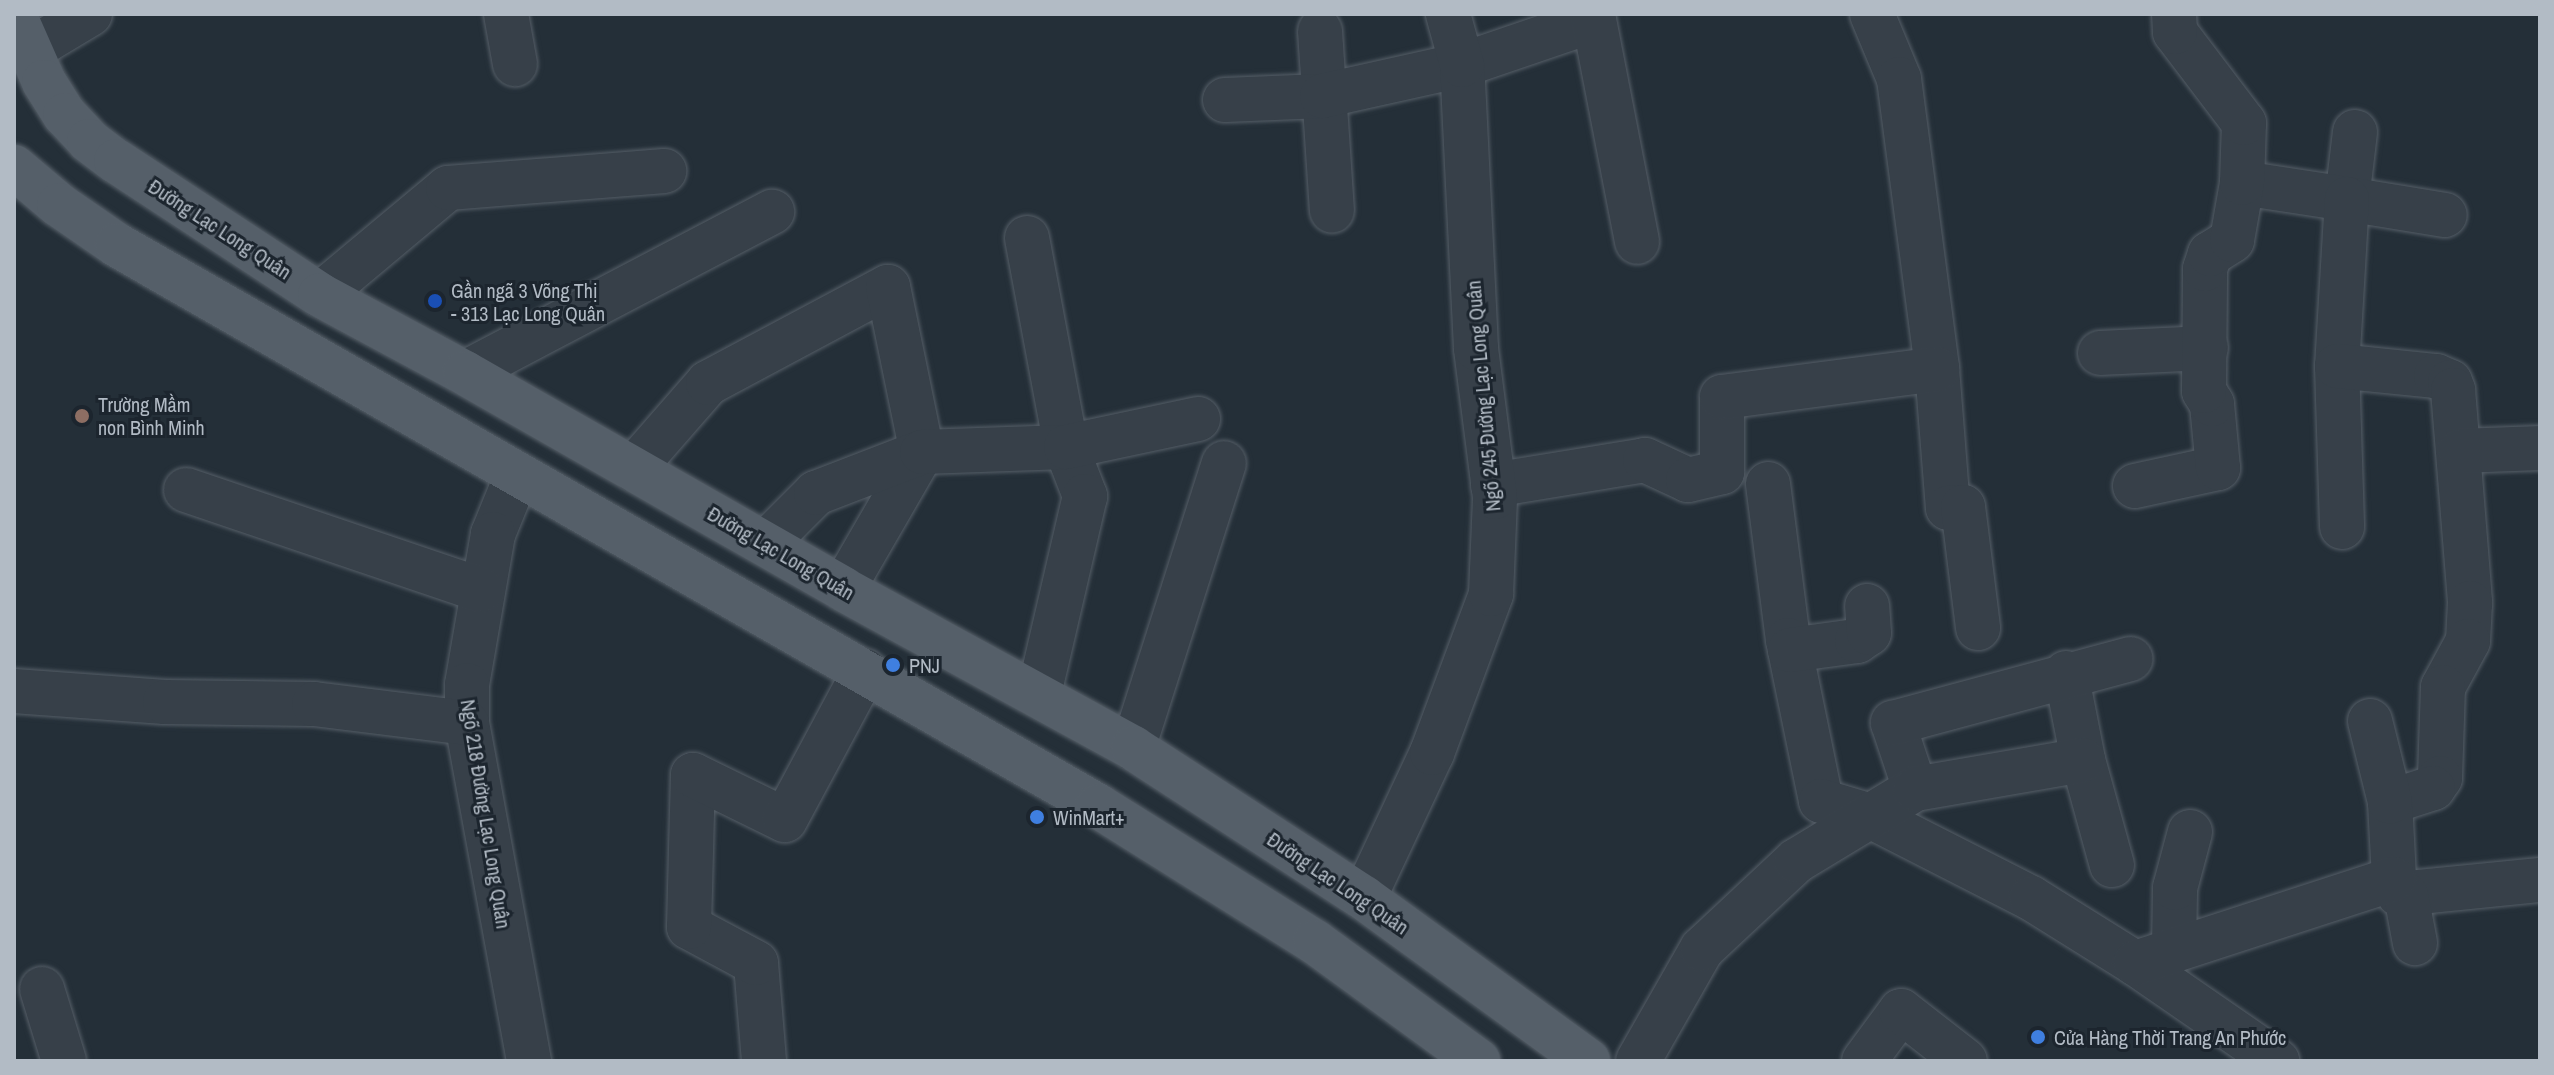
<!DOCTYPE html>
<meta charset="utf-8">
<style>
body{margin:0}
#map{position:relative;width:2554px;height:1075px;overflow:hidden;background:#242f38;font-family:"Archivo Narrow",sans-serif}
div>[style]{position:absolute}
.roads{filter:drop-shadow(0 0 2px #555e67) drop-shadow(0 0 2px #555e67)}
.minor>*{height:44px;margin:-22px;padding:0 22px;transform-origin:22px;border-radius:22px;background:#374049}
.major>*{height:44px;margin:-22px;padding:0 22px;transform-origin:22px;border-radius:22px;background:#555f69}
.dots>*{width:22px;height:22px;translate:-50% -50%;box-sizing:border-box;border:4px solid #1c252e;border-radius:50%}
span{translate:-50% -50%;white-space:nowrap;text-align:center;line-height:1.15;-webkit-text-stroke:6px #1c252e;paint-order:stroke}
.street-label{font-size:20px;color:#b2bbc5}
.poi-label{font-size:20px;color:#b2bbc5}
.left{translate:0 -50%;text-align:left}
.frame{position:absolute;inset:0;border:16px solid #b2bbc5;pointer-events:none}
</style>
<div id="map">
<div class="roads">
<div class="minor">
<div style="left:506px;top:14px;width:51px;rotate:79.8deg"></div>
<div style="left:1872px;top:14px;width:70px;rotate:67.4deg"></div>
<div style="left:1899px;top:79px;width:292px;rotate:82.5deg"></div>
<div style="left:1937px;top:369px;width:139px;rotate:85.5deg"></div>
<div style="left:1948px;top:508px;width:15px;rotate:-4deg"></div>
<div style="left:1963px;top:507px;width:122px;rotate:82.9deg"></div>
<div style="left:1320px;top:31px;width:180px;rotate:86.2deg"></div>
<div style="left:30px;top:50px;width:70px;rotate:-31deg"></div>
<div style="left:1225px;top:100px;width:97px;rotate:-2.4deg"></div>
<div style="left:1322px;top:96px;width:143px;rotate:-12.5deg"></div>
<div style="left:1462px;top:65px;width:139px;rotate:-18.8deg"></div>
<div style="left:1594px;top:20px;width:226px;rotate:79deg"></div>
<div style="left:2355px;top:132px;width:67px;rotate:96.8deg"></div>
<div style="left:2347px;top:199px;width:99px;rotate:9.3deg"></div>
<div style="left:2242px;top:183px;width:106px;rotate:8.7deg"></div>
<div style="left:2347px;top:199px;width:167px;rotate:93.4deg"></div>
<div style="left:2337px;top:366px;width:161px;rotate:88.2deg"></div>
<div style="left:1027px;top:238px;width:213px;rotate:79.4deg"></div>
<div style="left:1066px;top:447px;width:53px;rotate:68.8deg"></div>
<div style="left:1085px;top:496px;width:203px;rotate:103.1deg"></div>
<div style="left:320px;top:295px;width:167px;rotate:-39.9deg"></div>
<div style="left:448px;top:188px;width:217px;rotate:-4.5deg"></div>
<div style="left:2100px;top:353px;width:106px;rotate:-2.7deg"></div>
<div style="left:2337px;top:366px;width:100px;rotate:5.8deg"></div>
<div style="left:2436px;top:376px;width:15px;rotate:23deg"></div>
<div style="left:2450px;top:382px;width:9px;rotate:69deg"></div>
<div style="left:2453px;top:390px;width:214px;rotate:85.4deg"></div>
<div style="left:2470px;top:603px;width:38px;rotate:93deg"></div>
<div style="left:2468px;top:641px;width:52px;rotate:118.5deg"></div>
<div style="left:2443px;top:687px;width:91px;rotate:91.9deg"></div>
<div style="left:2440px;top:778px;width:12px;rotate:125deg"></div>
<div style="left:2433px;top:788px;width:45px;rotate:162deg"></div>
<div style="left:2390px;top:802px;width:77px;rotate:87deg"></div>
<div style="left:2394px;top:879px;width:16px;rotate:72deg"></div>
<div style="left:2399px;top:894px;width:142px;rotate:-5.7deg"></div>
<div style="left:465px;top:373px;width:347px;rotate:-27.7deg"></div>
<div style="left:2460px;top:451px;width:80px;rotate:-2.1deg"></div>
<div style="left:633px;top:469px;width:114px;rotate:-48.9deg"></div>
<div style="left:708px;top:383px;width:204px;rotate:-28.1deg"></div>
<div style="left:888px;top:287px;width:168px;rotate:78.4deg"></div>
<div style="left:922px;top:452px;width:158px;rotate:120deg"></div>
<div style="left:517px;top:475px;width:64px;rotate:112.1deg"></div>
<div style="left:493px;top:534px;width:153px;rotate:99.8deg"></div>
<div style="left:467px;top:685px;width:38px;rotate:90deg"></div>
<div style="left:467px;top:723px;width:344px;rotate:79.6deg"></div>
<div style="left:1768px;top:484px;width:157px;rotate:82.7deg"></div>
<div style="left:1788px;top:640px;width:164px;rotate:78.4deg"></div>
<div style="left:1821px;top:801px;width:49px;rotate:16.6deg"></div>
<div style="left:1868px;top:815px;width:183px;rotate:27deg"></div>
<div style="left:2031px;top:898px;width:123px;rotate:32deg"></div>
<div style="left:2135px;top:963px;width:173px;rotate:34.6deg"></div>
<div style="left:1493px;top:485px;width:154px;rotate:-9.3deg"></div>
<div style="left:1645px;top:460px;width:47px;rotate:24.9deg"></div>
<div style="left:1688px;top:480px;width:35px;rotate:-13deg"></div>
<div style="left:1722px;top:472px;width:75px;rotate:-90deg"></div>
<div style="left:1722px;top:397px;width:217px;rotate:-7.4deg"></div>
<div style="left:2135px;top:486px;width:85px;rotate:-12.2deg"></div>
<div style="left:2218px;top:468px;width:64px;rotate:-95.4deg"></div>
<div style="left:2212px;top:404px;width:15px;rotate:-122deg"></div>
<div style="left:2204px;top:391px;width:122px;rotate:-89.5deg"></div>
<div style="left:2205px;top:269px;width:16px;rotate:-72deg"></div>
<div style="left:2210px;top:254px;width:26px;rotate:-32deg"></div>
<div style="left:2232px;top:240px;width:58px;rotate:-80deg"></div>
<div style="left:2242px;top:183px;width:60px;rotate:-88.1deg"></div>
<div style="left:2244px;top:123px;width:114px;rotate:-127.2deg"></div>
<div style="left:2175px;top:32px;width:18px;rotate:-93deg"></div>
<div style="left:186px;top:490px;width:312px;rotate:18.7deg"></div>
<div style="left:766px;top:543px;width:71px;rotate:-45deg"></div>
<div style="left:816px;top:493px;width:114px;rotate:-21.1deg"></div>
<div style="left:922px;top:452px;width:144px;rotate:-2deg"></div>
<div style="left:1066px;top:447px;width:135px;rotate:-12deg"></div>
<div style="left:1790px;top:650px;width:68px;rotate:-7.7deg"></div>
<div style="left:1857px;top:641px;width:14px;rotate:-34deg"></div>
<div style="left:1869px;top:633px;width:27px;rotate:-94deg"></div>
<div style="left:2066px;top:673px;width:89px;rotate:78.9deg"></div>
<div style="left:2083px;top:760px;width:109px;rotate:74.6deg"></div>
<div style="left:14px;top:691px;width:151px;rotate:4.2deg"></div>
<div style="left:165px;top:702px;width:149px;rotate:0.8deg"></div>
<div style="left:314px;top:704px;width:154px;rotate:7.1deg"></div>
<div style="left:2370px;top:721px;width:83px;rotate:76.1deg"></div>
<div style="left:1133px;top:748px;width:299px;rotate:-72.3deg"></div>
<div style="left:1915px;top:789px;width:70px;rotate:-108.4deg"></div>
<div style="left:1893px;top:723px;width:246px;rotate:-15.1deg"></div>
<div style="left:2406px;top:895px;width:49px;rotate:79.4deg"></div>
<div style="left:1364px;top:898px;width:160px;rotate:-64.9deg"></div>
<div style="left:1432px;top:753px;width:170px;rotate:-69.6deg"></div>
<div style="left:1491px;top:594px;width:97px;rotate:-87.6deg"></div>
<div style="left:1495px;top:497px;width:150px;rotate:-97.3deg"></div>
<div style="left:1476px;top:348px;width:283px;rotate:-92.8deg"></div>
<div style="left:1462px;top:65px;width:53px;rotate:-105.4deg"></div>
<div style="left:2174px;top:948px;width:60px;rotate:-89deg"></div>
<div style="left:2175px;top:888px;width:58px;rotate:-75deg"></div>
<div style="left:2135px;top:963px;width:272px;rotate:-18deg"></div>
<div style="left:42px;top:989px;width:75px;rotate:73deg"></div>
<div style="left:764px;top:1061px;width:98px;rotate:-94.7deg"></div>
<div style="left:756px;top:963px;width:76px;rotate:-151.8deg"></div>
<div style="left:689px;top:927px;width:152px;rotate:-88.5deg"></div>
<div style="left:693px;top:775px;width:102px;rotate:26.1deg"></div>
<div style="left:785px;top:820px;width:169px;rotate:-61.8deg"></div>
<div style="left:1638px;top:1061px;width:129px;rotate:-60.3deg"></div>
<div style="left:1702px;top:949px;width:129px;rotate:-43.1deg"></div>
<div style="left:1796px;top:861px;width:139px;rotate:-31.2deg"></div>
<div style="left:1915px;top:789px;width:170px;rotate:-9.8deg"></div>
<div style="left:1864px;top:1061px;width:62px;rotate:-53.5deg"></div>
<div style="left:1901px;top:1011px;width:81px;rotate:38deg"></div>
</div>
<div class="major">
<div style="left:14px;top:14px;width:74px;rotate:66.2deg"></div>
<div style="left:44px;top:82px;width:39px;rotate:58deg"></div>
<div style="left:65px;top:115px;width:35px;rotate:47deg"></div>
<div style="left:89px;top:141px;width:34px;rotate:37deg"></div>
<div style="left:116px;top:161px;width:244px;rotate:33.3deg"></div>
<div style="left:320px;top:295px;width:165px;rotate:28.3deg"></div>
<div style="left:465px;top:373px;width:435px;rotate:29.7deg"></div>
<div style="left:843px;top:589px;width:331px;rotate:28.7deg"></div>
<div style="left:1133px;top:748px;width:275px;rotate:33deg"></div>
<div style="left:1364px;top:898px;width:277px;rotate:36deg"></div>
<div style="left:14px;top:167px;width:59px;rotate:40.2deg"></div>
<div style="left:59px;top:205px;width:70px;rotate:34.6deg"></div>
<div style="left:117px;top:245px;width:1130px;rotate:29.76deg"></div>
<div style="left:1098px;top:806px;width:256px;rotate:32.1deg"></div>
<div style="left:1315px;top:942px;width:202px;rotate:36.1deg"></div>
</div>
</div>
<div class="dots">
<div style="left:435px;top:301px;background:#1a4fb4"></div>
<div style="left:82px;top:416px;background:#8d6e63"></div>
<div style="left:893px;top:665px;background:#3f7fe0"></div>
<div style="left:1037px;top:817px;background:#3f7fe0"></div>
<div style="left:2038px;top:1037px;background:#3f7fe0"></div>
</div>
<div class="street-label">
<span style="left:220px;top:229px;rotate:33deg">Đường Lạc Long Quân</span>
<span style="left:1483px;top:396px;rotate:-95deg">Ngõ 245 Đường Lạc Long Quân</span>
<span style="left:781px;top:553px;rotate:30deg">Đường Lạc Long Quân</span>
<span style="left:486px;top:814px;rotate:81deg">Ngõ 218 Đường Lạc Long Quân</span>
<span style="left:1338px;top:883px;rotate:34deg">Đường Lạc Long Quân</span>
</div>
<div class="poi-label">
<span class="left" style="left:451px;top:302px">Gần ngã 3 Võng Thị<br>- 313 Lạc Long Quân</span>
<span class="left" style="left:98px;top:416px">Trường Mầm<br>non Bình Minh</span>
<span class="left" style="left:909px;top:665px">PNJ</span>
<span class="left" style="left:1053px;top:817px">WinMart+</span>
<span class="left" style="left:2054px;top:1037px">Cửa Hàng Thời Trang An Phước</span>
</div>
<div class="frame"></div>
</div>
